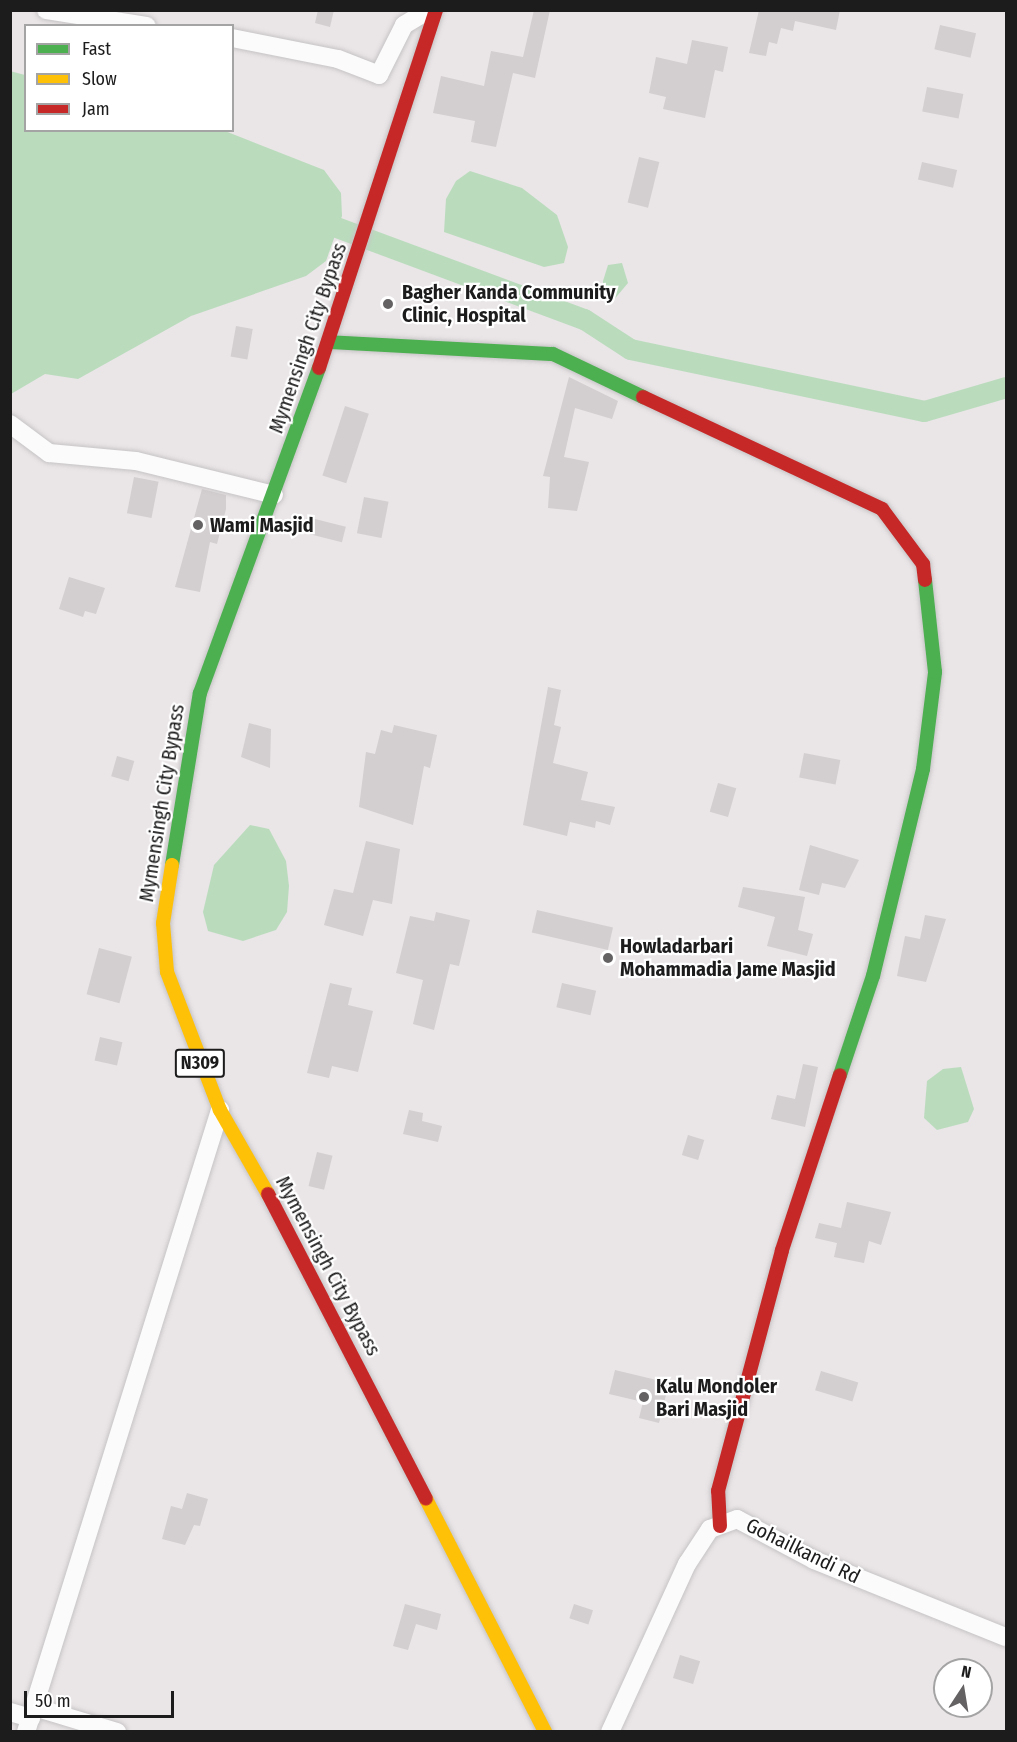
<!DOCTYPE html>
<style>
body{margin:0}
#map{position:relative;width:1017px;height:1742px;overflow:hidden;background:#eae5e7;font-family:"Fira Sans Condensed",sans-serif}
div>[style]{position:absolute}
.water>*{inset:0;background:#badcbd}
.canal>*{height:21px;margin:-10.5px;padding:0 10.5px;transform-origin:10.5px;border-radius:10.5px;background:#badcbd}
.building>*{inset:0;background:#d3ced0;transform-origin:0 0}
.roads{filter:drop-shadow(0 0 2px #c6c4c5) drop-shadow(0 0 2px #c6c4c5)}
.street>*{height:18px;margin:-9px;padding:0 9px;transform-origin:9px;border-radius:9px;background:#fcfbfb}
.fast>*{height:14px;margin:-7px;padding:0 7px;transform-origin:7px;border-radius:7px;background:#4caf50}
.slow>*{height:14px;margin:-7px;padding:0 7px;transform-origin:7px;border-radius:7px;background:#ffc107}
.jam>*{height:14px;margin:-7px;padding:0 7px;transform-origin:7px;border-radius:7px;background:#c62828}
.dots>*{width:16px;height:16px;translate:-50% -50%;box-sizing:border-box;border:3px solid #fff;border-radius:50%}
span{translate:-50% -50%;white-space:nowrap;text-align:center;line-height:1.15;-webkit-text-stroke:4.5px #fff;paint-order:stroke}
.shield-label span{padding:2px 4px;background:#fff;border:2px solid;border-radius:4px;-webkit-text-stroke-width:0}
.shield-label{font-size:18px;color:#1c1c1c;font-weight:700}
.poi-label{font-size:20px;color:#1c1c1c;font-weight:700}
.left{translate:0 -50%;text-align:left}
.street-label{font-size:20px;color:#1c1c1c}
.frame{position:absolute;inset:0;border:12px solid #1c1c1c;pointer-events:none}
.legend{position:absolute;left:24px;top:24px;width:210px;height:108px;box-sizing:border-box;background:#fff;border:2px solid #a4a4a4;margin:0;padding:8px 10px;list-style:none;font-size:18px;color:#1c1c1c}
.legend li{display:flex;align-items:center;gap:12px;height:30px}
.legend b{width:30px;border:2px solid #a4a4a4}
.north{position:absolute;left:933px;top:1658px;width:60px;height:60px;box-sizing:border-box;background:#fff;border:2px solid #a4a4a4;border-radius:50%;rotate:12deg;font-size:16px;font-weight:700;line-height:24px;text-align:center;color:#1c1c1c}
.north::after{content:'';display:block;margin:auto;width:21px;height:27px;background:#646263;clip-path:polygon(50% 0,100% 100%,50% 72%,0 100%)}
.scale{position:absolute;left:24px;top:1691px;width:150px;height:27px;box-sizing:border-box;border:3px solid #1c1c1c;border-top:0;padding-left:8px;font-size:18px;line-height:21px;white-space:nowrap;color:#1c1c1c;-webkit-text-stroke:4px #fff;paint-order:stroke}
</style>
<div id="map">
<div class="water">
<div style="clip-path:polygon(10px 71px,25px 75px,26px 130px,225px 131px,324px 170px,341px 193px,342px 216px,326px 261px,306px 276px,191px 316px,78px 379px,45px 374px,11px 394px)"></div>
<div style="clip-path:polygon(470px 171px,522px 188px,557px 215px,568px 247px,564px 263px,544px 267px,444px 232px,446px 199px,456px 181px)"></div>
<div style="clip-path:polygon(622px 263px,628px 283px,612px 302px,603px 295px,603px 281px,608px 265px)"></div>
<div style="clip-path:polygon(250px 825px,269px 829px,286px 861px,289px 886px,287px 912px,276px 930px,243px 941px,208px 931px,203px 912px,214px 865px)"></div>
<div style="clip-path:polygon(961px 1067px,974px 1109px,968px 1122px,937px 1130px,924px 1118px,927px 1081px,943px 1069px)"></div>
</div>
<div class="canal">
<div style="left:312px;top:218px;width:290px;rotate:20.4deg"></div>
<div style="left:584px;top:319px;width:55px;rotate:33.1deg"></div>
<div style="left:630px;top:349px;width:300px;rotate:11.9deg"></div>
<div style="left:924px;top:411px;width:85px;rotate:-16.3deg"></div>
</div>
<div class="building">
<div style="clip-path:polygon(318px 10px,334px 10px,330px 27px,315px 23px)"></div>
<div style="clip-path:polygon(534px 10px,550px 10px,535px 78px,513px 73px,496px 147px,471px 142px,475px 121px,433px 113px,441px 76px,484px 86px,491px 51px,523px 57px)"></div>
<div style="clip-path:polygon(759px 10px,840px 10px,836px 30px,795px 21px,793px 31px,781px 28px,777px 44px,769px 42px,766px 56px,749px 53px)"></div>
<div style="left:940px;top:25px;width:37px;height:25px;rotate:13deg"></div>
<div style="clip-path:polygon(692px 40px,728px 47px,723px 72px,715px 70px,705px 118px,663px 109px,666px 97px,649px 93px,656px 57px,687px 64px)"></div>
<div style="left:927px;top:87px;width:37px;height:25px;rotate:11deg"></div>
<div style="left:639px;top:157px;width:21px;height:47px;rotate:14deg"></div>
<div style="left:922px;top:162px;width:36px;height:18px;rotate:13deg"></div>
<div style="left:236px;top:326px;width:17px;height:31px;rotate:10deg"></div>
<div style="clip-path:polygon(569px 377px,618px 401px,612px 419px,575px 408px,564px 457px,589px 462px,577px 511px,548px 508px,550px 477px,543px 476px)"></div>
<div style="left:345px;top:406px;width:25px;height:73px;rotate:18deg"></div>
<div style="left:134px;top:477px;width:25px;height:37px;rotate:11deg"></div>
<div style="clip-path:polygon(202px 489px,226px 495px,226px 509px,217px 544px,210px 542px,200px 592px,175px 587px)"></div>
<div style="left:364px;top:497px;width:25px;height:37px;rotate:11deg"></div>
<div style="left:307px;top:517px;width:40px;height:16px;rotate:14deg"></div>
<div style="clip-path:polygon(69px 577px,105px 588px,96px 614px,85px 611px,83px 617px,59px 609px)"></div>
<div style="clip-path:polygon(548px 687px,561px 690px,554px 725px,561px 727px,553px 763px,588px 772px,581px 800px,615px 807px,610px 825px,596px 821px,595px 828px,570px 822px,567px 836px,523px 825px)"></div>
<div style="clip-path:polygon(249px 723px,271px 729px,270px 768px,241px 757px)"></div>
<div style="clip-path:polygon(394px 725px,437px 735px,430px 768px,424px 766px,413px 825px,359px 807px,366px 752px,375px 754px,381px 730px,392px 733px)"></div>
<div style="left:804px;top:753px;width:37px;height:25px;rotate:11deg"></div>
<div style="left:117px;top:756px;width:18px;height:21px;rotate:16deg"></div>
<div style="left:718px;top:783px;width:19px;height:30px;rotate:16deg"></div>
<div style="clip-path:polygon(366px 841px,400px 849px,392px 904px,373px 900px,363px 936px,324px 925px,334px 889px,353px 893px)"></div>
<div style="clip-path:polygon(810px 845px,859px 860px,845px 888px,822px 883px,819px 895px,799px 890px)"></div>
<div style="clip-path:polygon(743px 887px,805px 897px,798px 930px,813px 934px,807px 956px,767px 946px,775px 917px,738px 907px)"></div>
<div style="left:537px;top:910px;width:78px;height:23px;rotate:13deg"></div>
<div style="clip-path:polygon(436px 912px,470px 920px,459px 966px,450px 964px,434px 1030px,413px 1024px,423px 980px,396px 973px,410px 916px,434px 921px)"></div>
<div style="clip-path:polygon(925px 915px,946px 919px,926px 982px,897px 976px,905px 936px,920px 939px)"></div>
<div style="left:99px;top:948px;width:34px;height:48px;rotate:15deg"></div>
<div style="clip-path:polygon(330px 983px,352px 988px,348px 1005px,373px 1011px,358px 1072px,332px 1066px,329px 1078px,307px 1073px)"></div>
<div style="left:562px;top:983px;width:35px;height:25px;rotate:13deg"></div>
<div style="left:100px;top:1037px;width:23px;height:24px;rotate:13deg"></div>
<div style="clip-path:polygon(803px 1064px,818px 1067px,805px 1127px,771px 1119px,777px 1095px,795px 1099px)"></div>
<div style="clip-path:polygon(409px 1110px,423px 1113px,422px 1121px,442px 1126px,438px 1142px,403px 1134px)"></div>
<div style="left:688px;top:1135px;width:17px;height:21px;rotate:17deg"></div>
<div style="left:317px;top:1152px;width:16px;height:35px;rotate:14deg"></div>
<div style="clip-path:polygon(847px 1202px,891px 1212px,881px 1245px,869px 1241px,864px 1263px,834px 1257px,837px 1243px,815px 1238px,819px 1223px,841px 1228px)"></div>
<div style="clip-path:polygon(615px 1370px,669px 1383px,659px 1423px,639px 1418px,643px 1402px,609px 1394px)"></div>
<div style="left:821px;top:1371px;width:39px;height:20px;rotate:17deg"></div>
<div style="clip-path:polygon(187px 1493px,208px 1499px,200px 1526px,194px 1525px,185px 1545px,162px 1539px,171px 1506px,182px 1509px)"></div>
<div style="clip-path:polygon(405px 1604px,441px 1614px,437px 1630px,416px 1624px,408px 1650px,393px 1646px)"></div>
<div style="left:574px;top:1604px;width:20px;height:15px;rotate:18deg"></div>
<div style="left:680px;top:1655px;width:21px;height:24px;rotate:17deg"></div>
</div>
<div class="roads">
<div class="street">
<div style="left:46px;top:10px;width:102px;rotate:9deg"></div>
<div style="left:232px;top:38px;width:108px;rotate:11.2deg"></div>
<div style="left:338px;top:59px;width:44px;rotate:21.3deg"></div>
<div style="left:379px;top:75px;width:56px;rotate:-63.4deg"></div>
<div style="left:404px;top:25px;width:29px;rotate:-31deg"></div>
<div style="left:10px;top:424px;width:49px;rotate:36.6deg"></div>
<div style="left:49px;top:453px;width:87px;rotate:5.3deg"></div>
<div style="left:136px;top:461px;width:142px;rotate:13.8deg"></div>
<div style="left:34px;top:1707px;width:87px;rotate:16.8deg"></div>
<div style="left:10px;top:1712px;width:22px;rotate:16deg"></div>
<div style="left:26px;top:1732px;width:652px;rotate:-72.68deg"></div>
<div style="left:610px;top:1732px;width:185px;rotate:-65.4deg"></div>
<div style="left:687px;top:1564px;width:42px;rotate:-56.7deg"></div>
<div style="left:710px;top:1529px;width:29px;rotate:-20deg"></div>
<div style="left:737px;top:1519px;width:87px;rotate:28deg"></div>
<div style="left:814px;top:1560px;width:207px;rotate:21.9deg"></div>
</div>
<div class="fast">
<div style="left:328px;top:342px;width:225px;rotate:3.1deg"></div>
<div style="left:553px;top:354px;width:100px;rotate:25.5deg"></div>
<div style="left:172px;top:865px;width:174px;rotate:-80.8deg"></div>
<div style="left:200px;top:693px;width:346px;rotate:-69.9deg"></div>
<div style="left:840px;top:1075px;width:104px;rotate:-71.6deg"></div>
<div style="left:873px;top:976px;width:213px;rotate:-76.4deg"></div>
<div style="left:923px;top:769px;width:98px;rotate:-82.9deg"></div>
<div style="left:935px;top:672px;width:93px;rotate:-96.2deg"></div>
</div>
<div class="slow">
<div style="left:172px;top:865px;width:59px;rotate:98.8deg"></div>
<div style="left:163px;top:923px;width:49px;rotate:85.3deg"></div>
<div style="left:167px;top:972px;width:148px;rotate:69deg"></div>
<div style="left:220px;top:1110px;width:97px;rotate:60.3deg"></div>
<div style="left:426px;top:1499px;width:262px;rotate:62.9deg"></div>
</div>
<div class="jam">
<div style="left:319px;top:368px;width:377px;rotate:-71.9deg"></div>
<div style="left:643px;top:397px;width:264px;rotate:25.1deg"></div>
<div style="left:882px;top:509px;width:69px;rotate:53.3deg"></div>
<div style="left:923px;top:564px;width:16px;rotate:83deg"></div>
<div style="left:268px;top:1194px;width:343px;rotate:62.6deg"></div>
<div style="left:720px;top:1526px;width:35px;rotate:-93deg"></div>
<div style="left:718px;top:1491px;width:249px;rotate:-75.1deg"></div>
<div style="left:782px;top:1250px;width:184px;rotate:-71.7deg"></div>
</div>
</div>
<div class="dots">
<div style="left:388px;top:304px;background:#646263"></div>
<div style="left:198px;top:525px;background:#646263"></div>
<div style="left:608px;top:958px;background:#646263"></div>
<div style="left:644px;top:1397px;background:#646263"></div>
</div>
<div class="shield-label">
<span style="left:200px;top:1063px">N309</span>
</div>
<div class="poi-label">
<span class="left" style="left:402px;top:304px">Bagher Kanda Community<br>Clinic, Hospital</span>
<span class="left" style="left:210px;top:525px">Wami Masjid</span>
<span class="left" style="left:620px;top:958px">Howladarbari<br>Mohammadia Jame Masjid</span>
<span class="left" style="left:656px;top:1398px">Kalu Mondoler<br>Bari Masjid</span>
</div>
<div class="street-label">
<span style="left:308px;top:338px;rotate:-71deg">Mymensingh City Bypass</span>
<span style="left:162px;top:803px;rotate:-81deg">Mymensingh City Bypass</span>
<span style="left:328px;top:1266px;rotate:62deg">Mymensingh City Bypass</span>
<span style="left:803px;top:1551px;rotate:26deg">Gohailkandi Rd</span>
</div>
<div class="frame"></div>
<ul class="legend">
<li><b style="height:8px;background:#4caf50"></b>Fast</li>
<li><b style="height:8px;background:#ffc107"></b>Slow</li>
<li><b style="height:8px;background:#c62828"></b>Jam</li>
</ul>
<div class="north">N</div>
<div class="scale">50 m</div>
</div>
